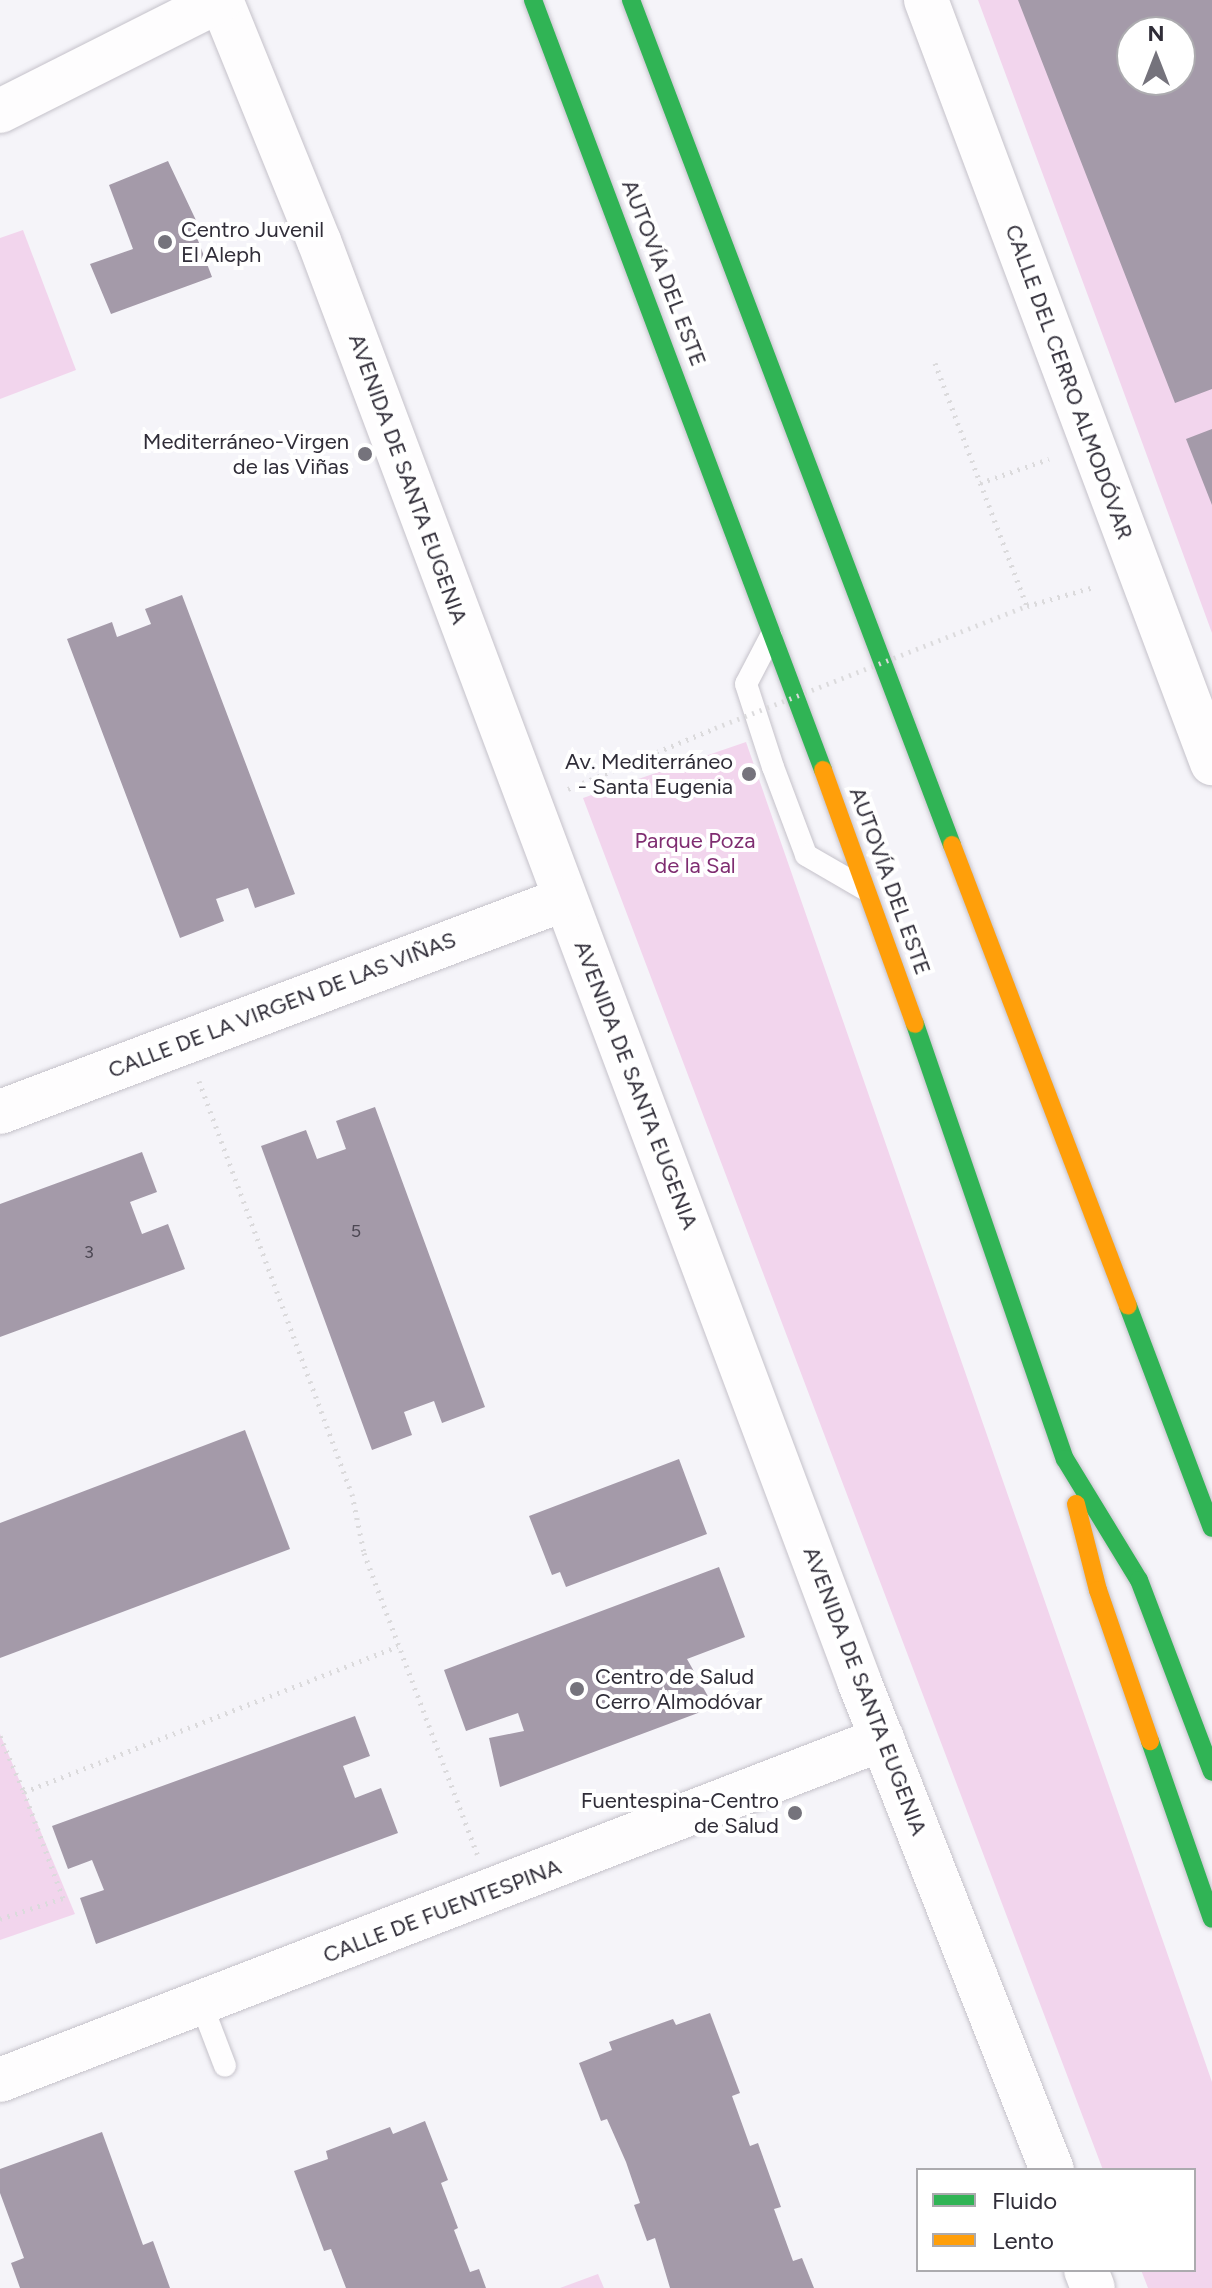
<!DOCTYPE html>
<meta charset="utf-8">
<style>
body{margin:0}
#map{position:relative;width:1212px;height:2288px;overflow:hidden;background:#f5f4f9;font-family:Figtree,sans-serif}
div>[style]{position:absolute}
.green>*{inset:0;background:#f2d5ed}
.building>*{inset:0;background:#a49aa9}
.path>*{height:5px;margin-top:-2.5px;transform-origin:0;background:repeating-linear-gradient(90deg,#dbdadc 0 2px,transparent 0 8px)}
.roads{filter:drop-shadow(0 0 2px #c5c2ca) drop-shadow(0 0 2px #c5c2ca)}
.lane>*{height:22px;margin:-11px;padding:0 11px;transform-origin:11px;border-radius:11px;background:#fefdfe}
.street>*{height:44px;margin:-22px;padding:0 22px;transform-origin:22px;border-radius:22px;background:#fefdfe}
.fast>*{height:18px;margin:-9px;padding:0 9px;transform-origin:9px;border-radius:9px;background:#30b455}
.slow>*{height:18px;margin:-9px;padding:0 9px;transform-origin:9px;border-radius:9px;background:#ff9f0a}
.path-bridge>*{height:5px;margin-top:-2.5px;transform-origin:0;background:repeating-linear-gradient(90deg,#dbdadc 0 2px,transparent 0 8px)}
.dots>*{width:22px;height:22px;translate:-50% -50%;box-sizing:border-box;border:4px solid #fff;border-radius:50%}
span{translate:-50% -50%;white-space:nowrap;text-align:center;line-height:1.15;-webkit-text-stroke:8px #fff;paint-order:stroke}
.number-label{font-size:18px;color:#4d4854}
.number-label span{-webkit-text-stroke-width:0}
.poi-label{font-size:22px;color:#302d38}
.left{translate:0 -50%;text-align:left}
.right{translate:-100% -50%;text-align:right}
.street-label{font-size:22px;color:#302d38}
.park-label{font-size:22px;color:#7f2d71}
.legend{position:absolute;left:916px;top:2168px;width:280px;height:104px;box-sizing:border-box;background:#fff;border:2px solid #acabaf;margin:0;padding:10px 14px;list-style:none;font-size:24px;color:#302d38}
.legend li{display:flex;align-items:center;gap:16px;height:40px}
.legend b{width:40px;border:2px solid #acabaf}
.north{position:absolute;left:1116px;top:16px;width:80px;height:80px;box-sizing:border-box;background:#fff;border:2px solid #acabaf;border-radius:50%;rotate:0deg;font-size:22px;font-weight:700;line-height:32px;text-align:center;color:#302d38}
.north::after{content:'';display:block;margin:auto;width:28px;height:36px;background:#75737c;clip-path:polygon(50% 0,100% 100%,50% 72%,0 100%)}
</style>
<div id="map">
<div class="green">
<div style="clip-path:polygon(evenodd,978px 0,1212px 0,1212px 633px,1113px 363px,978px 0,1132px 32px,1180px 32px,1180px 80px,1132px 80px,1132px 32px)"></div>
<div style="clip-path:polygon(23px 230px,76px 370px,0 399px,0 238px)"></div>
<div style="clip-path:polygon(746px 742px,1212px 2082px,1212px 2288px,1148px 2288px,1141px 2270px,1194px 2270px,1194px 2170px,1103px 2170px,583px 798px)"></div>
<div style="clip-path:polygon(0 1734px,75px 1914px,0 1940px)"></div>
<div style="clip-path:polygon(598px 2274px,604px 2288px,560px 2288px)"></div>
</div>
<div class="building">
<div style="clip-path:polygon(evenodd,1018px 0,1212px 0,1212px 389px,1175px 403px,1018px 0,1132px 32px,1180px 32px,1180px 80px,1132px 80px,1132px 32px)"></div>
<div style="clip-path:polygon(168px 161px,202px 233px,196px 235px,212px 277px,111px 314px,90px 264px,133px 249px,109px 185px)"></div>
<div style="clip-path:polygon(1212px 429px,1212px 505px,1186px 439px)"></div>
<div style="clip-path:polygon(182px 595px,295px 894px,255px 908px,248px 888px,216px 899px,224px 921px,180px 938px,67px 639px,112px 622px,117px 637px,151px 624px,145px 609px)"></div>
<div style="clip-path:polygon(375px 1107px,485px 1407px,442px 1423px,434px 1401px,404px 1412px,412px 1435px,372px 1450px,261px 1146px,306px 1130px,317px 1159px,346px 1149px,336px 1121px)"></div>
<div style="clip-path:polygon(142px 1152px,157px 1192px,130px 1202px,142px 1234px,168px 1224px,185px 1269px,0 1337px,0 1204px)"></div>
<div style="clip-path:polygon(245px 1430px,290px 1549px,0 1658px,0 1523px)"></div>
<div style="clip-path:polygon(679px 1459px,707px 1534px,566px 1587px,560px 1572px,552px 1575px,529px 1516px)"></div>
<div style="clip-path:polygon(719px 1567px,745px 1637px,687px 1659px,714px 1707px,500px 1787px,489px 1738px,524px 1731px,518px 1713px,466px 1731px,444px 1670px)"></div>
<div style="clip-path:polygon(355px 1716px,370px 1756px,343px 1766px,355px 1798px,381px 1788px,398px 1833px,96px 1944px,80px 1898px,104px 1890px,92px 1860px,68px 1869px,52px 1826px)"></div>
<div style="clip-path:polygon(710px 2013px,740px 2093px,732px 2096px,750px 2146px,758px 2143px,781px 2207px,774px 2209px,793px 2261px,802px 2258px,814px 2288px,670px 2288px,655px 2238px,647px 2241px,634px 2205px,640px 2203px,626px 2162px,607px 2119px,601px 2121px,579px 2063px,612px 2050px,609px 2042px,673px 2019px,676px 2025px)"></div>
<div style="clip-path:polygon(425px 2121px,448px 2180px,441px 2183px,458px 2228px,454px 2230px,470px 2272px,479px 2269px,486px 2288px,346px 2288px,331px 2249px,324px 2251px,294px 2171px,328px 2159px,326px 2151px,390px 2127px,393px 2134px)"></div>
<div style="clip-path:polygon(102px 2132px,143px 2245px,153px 2241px,170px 2288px,20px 2288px,11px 2263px,24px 2258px,0 2193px,0 2169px)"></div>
</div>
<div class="path">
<div style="left:935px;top:363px;width:260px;rotate:69.3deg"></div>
<div style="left:1027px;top:606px;width:70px;rotate:-15.8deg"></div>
<div style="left:980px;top:483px;width:73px;rotate:-19.2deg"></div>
<div style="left:568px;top:789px;width:159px;rotate:-22.5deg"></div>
<div style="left:199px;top:1081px;width:440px;rotate:69.7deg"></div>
<div style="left:352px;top:1494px;width:60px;rotate:78.5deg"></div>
<div style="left:364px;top:1553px;width:322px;rotate:69.4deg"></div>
<div style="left:0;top:1736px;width:61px;rotate:66.8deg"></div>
<div style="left:0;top:1919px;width:66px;rotate:-18.4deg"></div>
<div style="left:63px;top:1898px;width:113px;rotate:-110.2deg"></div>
<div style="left:24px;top:1792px;width:401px;rotate:-21.3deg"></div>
</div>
<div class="roads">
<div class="lane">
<div style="left:771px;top:636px;width:54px;rotate:117.5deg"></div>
<div style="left:746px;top:684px;width:87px;rotate:72deg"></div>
<div style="left:773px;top:767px;width:94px;rotate:69.4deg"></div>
<div style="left:806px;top:855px;width:66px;rotate:30.1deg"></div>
<div style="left:201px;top:2003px;width:67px;rotate:69.1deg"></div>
</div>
<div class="street">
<div style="left:221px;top:0;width:260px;rotate:67.9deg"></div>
<div style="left:319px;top:241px;width:1538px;rotate:69.44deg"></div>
<div style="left:859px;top:1681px;width:526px;rotate:68.46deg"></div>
<div style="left:926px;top:0;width:815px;rotate:69.45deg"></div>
<div style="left:0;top:111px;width:247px;rotate:-26.7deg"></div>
<div style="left:0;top:1112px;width:604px;rotate:-20.66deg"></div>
<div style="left:0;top:2080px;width:946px;rotate:-21.14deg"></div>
<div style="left:1086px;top:2270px;width:19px;rotate:69deg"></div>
</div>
<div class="fast">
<div style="left:533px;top:0;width:823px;rotate:69.36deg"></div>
<div style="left:631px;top:0;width:904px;rotate:69.2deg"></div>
<div style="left:915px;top:1024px;width:460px;rotate:71deg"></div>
<div style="left:1065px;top:1459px;width:142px;rotate:58.6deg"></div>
<div style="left:1139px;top:1580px;width:205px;rotate:69.2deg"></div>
<div style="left:1128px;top:1306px;width:237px;rotate:69.3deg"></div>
<div style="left:1150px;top:1741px;width:188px;rotate:70.8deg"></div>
</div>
<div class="slow">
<div style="left:823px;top:770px;width:270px;rotate:70.1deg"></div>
<div style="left:952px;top:845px;width:493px;rotate:69.1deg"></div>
<div style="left:1076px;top:1504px;width:89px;rotate:75.7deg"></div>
<div style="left:1098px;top:1590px;width:160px;rotate:71deg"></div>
</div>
</div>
<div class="path-bridge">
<div style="left:715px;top:728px;width:335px;rotate:-21.4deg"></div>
</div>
<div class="dots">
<div style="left:165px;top:242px;background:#75737c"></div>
<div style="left:365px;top:454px;background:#75737c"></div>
<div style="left:749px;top:774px;background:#75737c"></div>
<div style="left:577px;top:1689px;background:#75737c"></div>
<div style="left:795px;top:1813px;background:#75737c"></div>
</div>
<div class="number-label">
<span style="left:356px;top:1231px">5</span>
<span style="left:89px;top:1252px">3</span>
</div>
<div class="poi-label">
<span class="left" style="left:181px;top:242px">Centro Juvenil<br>El Aleph</span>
<span class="right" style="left:349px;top:454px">Mediterráneo-Virgen<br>de las Viñas</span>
<span class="right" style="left:733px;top:774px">Av. Mediterráneo<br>- Santa Eugenia</span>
<span class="left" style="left:595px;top:1689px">Centro de Salud<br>Cerro Almodóvar</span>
<span class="right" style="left:779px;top:1813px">Fuentespina-Centro<br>de Salud</span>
</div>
<div class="street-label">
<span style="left:664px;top:273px;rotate:69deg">AUTOVÍA DEL ESTE</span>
<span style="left:1069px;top:382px;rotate:70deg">CALLE DEL CERRO ALMODÓVAR</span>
<span style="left:408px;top:479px;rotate:70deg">AVENIDA DE SANTA EUGENIA</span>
<span style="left:890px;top:881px;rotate:70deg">AUTOVÍA DEL ESTE</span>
<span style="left:282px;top:1005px;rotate:-21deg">CALLE DE LA VIRGEN DE LAS VIÑAS</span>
<span style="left:636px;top:1085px;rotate:69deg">AVENIDA DE SANTA EUGENIA</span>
<span style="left:865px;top:1691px;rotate:69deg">AVENIDA DE SANTA EUGENIA</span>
<span style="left:442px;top:1911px;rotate:-21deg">CALLE DE FUENTESPINA</span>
</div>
<div class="park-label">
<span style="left:695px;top:853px">Parque Poza<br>de la Sal</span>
</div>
<ul class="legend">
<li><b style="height:10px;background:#30b455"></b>Fluido</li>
<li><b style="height:10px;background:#ff9f0a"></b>Lento</li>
</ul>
<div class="north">N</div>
</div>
